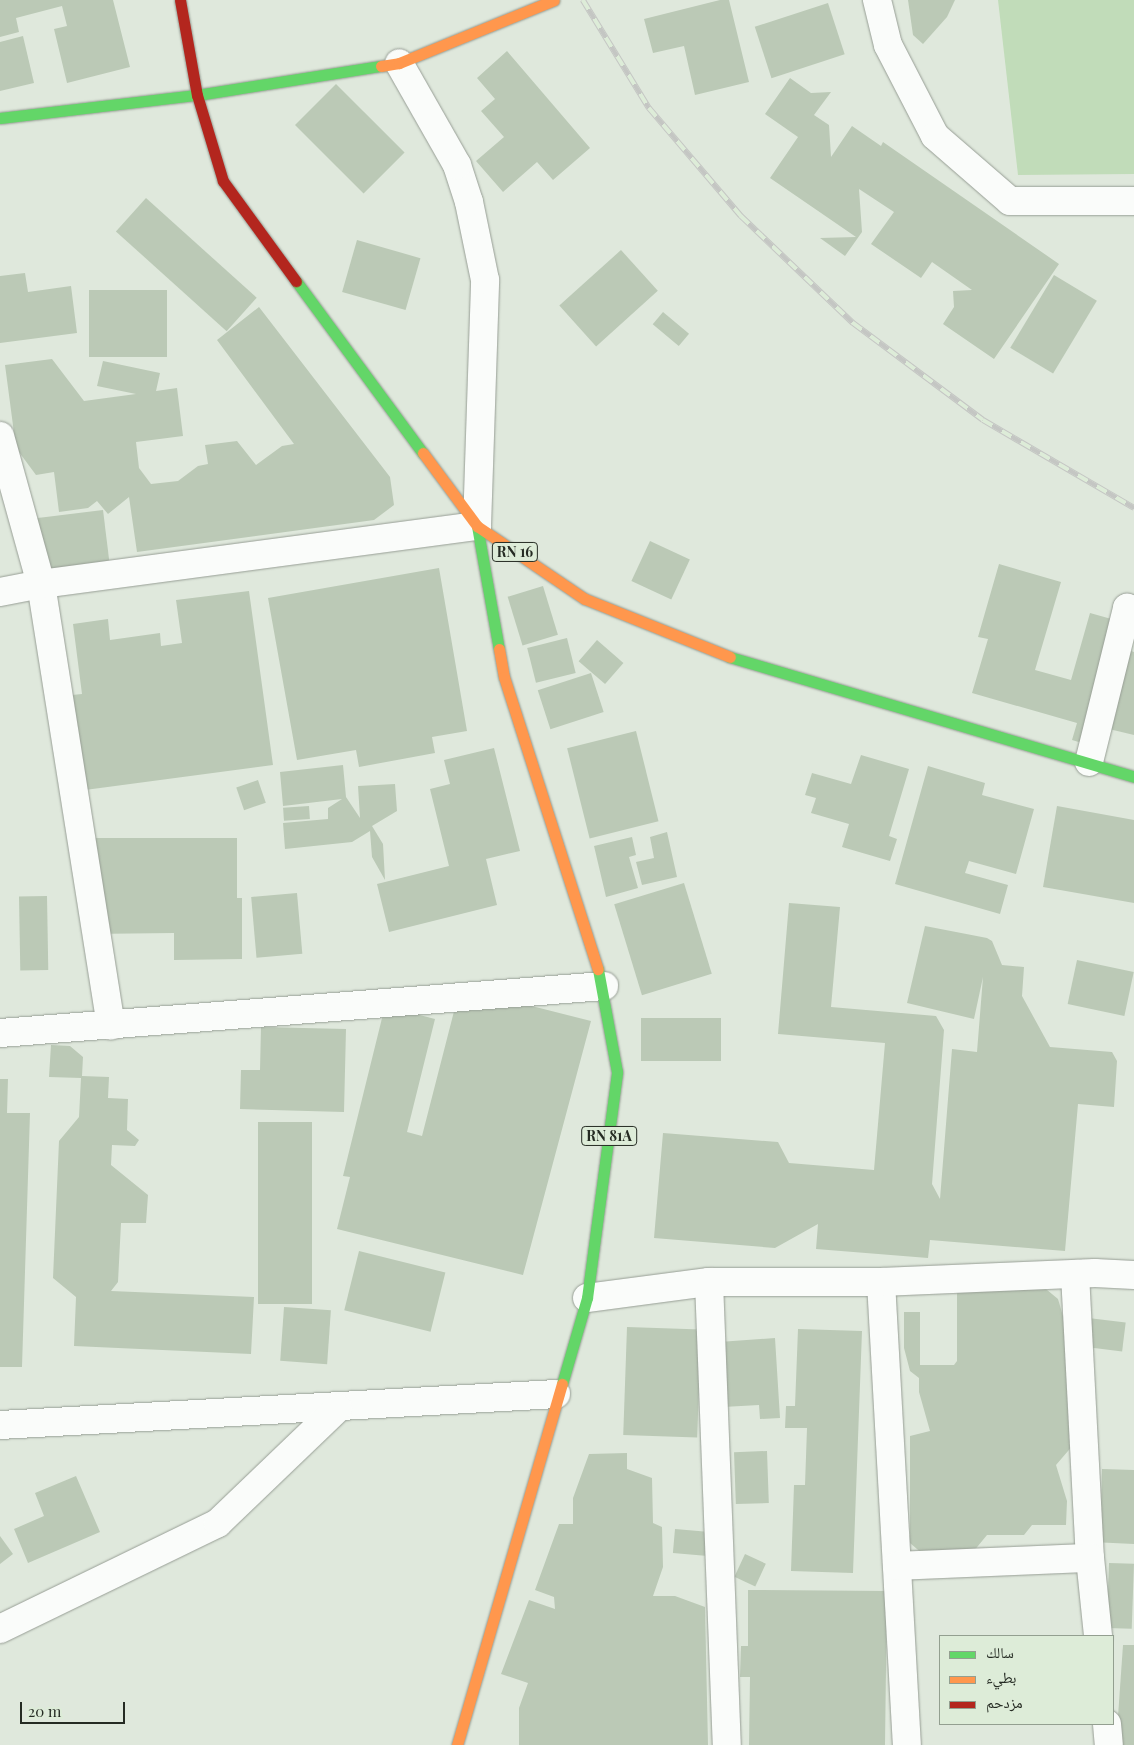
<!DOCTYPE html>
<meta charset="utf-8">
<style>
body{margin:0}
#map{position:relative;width:1134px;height:1745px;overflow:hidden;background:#dfe8dc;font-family:"Playfair Display","Noto Naskh Arabic",serif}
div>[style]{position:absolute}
.green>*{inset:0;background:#c1dcb9}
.building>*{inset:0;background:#bbc9b6;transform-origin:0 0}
.roads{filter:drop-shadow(0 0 1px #979e95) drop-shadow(0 0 1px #979e95)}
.street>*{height:28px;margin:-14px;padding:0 14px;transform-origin:14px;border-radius:14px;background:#fafcfa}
.fast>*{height:11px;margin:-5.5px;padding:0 5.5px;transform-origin:5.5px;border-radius:5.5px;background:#63d668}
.slow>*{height:11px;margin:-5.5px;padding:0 5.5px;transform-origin:5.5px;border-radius:5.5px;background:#ff974d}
.jam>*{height:11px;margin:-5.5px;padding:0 5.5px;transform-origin:5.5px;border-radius:5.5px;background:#b3261e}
.rail>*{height:5.5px;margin-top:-2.75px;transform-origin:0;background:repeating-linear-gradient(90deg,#ddecd8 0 11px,#c4c6c3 0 22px);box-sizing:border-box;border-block:1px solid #c4c6c3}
span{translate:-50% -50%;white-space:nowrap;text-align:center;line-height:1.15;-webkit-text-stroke:4.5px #ddecd8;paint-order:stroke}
.shield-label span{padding:1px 4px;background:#ddecd8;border:1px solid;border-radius:4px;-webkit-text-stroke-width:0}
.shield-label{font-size:14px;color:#252b23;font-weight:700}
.legend{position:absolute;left:939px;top:1635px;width:175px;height:90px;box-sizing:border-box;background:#ddecd8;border:1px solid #939f90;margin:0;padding:6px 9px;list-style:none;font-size:15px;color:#252b23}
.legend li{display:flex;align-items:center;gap:10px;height:25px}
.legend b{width:25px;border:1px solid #939f90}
.scale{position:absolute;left:20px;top:1702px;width:105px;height:22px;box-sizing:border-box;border:2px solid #252b23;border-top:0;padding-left:6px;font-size:15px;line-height:18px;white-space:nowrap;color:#252b23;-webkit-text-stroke:4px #ddecd8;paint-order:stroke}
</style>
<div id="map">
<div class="green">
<div style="clip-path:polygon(998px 0,1134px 0,1134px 174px,1018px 175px)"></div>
</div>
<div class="building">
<div style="clip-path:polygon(0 0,113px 0,130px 67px,67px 83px,54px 29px,67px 26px,62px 6px,16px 18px,19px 32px,0 37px)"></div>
<div style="clip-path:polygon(720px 0,729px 0,749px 82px,695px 95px,684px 46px,653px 53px,644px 19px)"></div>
<div style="clip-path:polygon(908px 0,955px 0,947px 17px,923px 44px,913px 35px)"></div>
<div style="left:828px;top:3px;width:54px;height:77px;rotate:72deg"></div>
<div style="clip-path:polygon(23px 36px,34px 83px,0 91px,0 42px)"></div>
<div style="clip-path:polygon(507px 51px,590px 148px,553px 180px,537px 162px,503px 192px,476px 161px,504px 137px,481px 111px,495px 99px,477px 78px)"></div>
<div style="clip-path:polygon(790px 78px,811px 93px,831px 92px,814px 115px,829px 125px,831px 157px,852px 126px,881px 146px,883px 142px,1059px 264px,994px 359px,943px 324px,954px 307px,953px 291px,972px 290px,932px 262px,921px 278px,871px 244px,894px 212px,859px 189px,862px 232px,845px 256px,820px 238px,856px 237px,770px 178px,798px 137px,765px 114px)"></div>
<div style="left:336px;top:84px;width:97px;height:58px;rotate:45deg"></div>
<div style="left:146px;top:198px;width:149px;height:45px;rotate:42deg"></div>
<div style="left:357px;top:240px;width:66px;height:54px;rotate:16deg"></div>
<div style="left:621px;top:250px;width:55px;height:83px;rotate:48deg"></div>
<div style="clip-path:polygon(25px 273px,28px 292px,71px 286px,77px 333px,0 343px,0 276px)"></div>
<div style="left:1054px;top:275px;width:50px;height:85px;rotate:31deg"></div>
<div style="left:89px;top:290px;width:78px;height:67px"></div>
<div style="clip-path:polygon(259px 307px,390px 477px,394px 505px,374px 520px,137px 552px,129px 497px,108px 514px,97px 501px,88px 508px,59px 512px,54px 472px,36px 475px,16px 448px,5px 365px,52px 359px,84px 401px,136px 394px,97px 386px,103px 361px,160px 373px,156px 391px,177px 388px,183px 436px,136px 442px,139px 468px,151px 484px,178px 481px,198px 466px,208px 464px,205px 445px,237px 441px,256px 465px,282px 446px,294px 444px,217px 340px)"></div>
<div style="left:663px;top:312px;width:34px;height:16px;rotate:40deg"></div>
<div style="left:103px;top:510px;width:64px;height:78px;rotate:83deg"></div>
<div style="left:650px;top:541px;width:44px;height:44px;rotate:25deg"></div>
<div style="clip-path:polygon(999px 564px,1061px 582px,1035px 670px,1071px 680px,1090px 613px,1115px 620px,1092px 746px,1072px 740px,1077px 723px,972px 693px,988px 639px,978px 637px)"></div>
<div style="clip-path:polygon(439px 568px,467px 731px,432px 737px,435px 753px,359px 767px,356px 750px,297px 760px,268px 598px)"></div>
<div style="left:543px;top:586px;width:51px;height:37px;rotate:73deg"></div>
<div style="clip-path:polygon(249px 591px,273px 765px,85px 790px,72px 695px,82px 694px,73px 624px,108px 619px,110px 640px,160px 633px,161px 646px,182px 643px,176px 600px)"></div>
<div style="left:567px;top:638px;width:36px;height:41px;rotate:76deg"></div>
<div style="left:597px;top:640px;width:35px;height:28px;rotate:41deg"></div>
<div style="clip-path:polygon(1128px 650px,1134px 652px,1134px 735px,1109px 729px)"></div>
<div style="left:591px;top:673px;width:41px;height:56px;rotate:72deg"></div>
<div style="left:636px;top:731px;width:93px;height:71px;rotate:76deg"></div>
<div style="clip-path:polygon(494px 748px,520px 851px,486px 859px,497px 905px,389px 932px,377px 884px,449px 866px,430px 789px,450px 784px,444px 760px)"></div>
<div style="clip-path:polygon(861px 755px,909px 769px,889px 836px,897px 839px,890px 861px,842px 847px,849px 824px,811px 813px,816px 798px,805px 795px,812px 773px,851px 784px)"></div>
<div style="clip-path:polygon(343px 765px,346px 797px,360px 818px,358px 786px,395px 784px,397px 811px,372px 826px,383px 844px,385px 880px,372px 857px,370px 831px,352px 842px,285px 849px,283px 823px,328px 819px,328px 808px,342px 799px,283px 806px,280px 772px)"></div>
<div style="clip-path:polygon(928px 766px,985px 783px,982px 795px,1034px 809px,1016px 874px,969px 861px,965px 873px,1008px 885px,1000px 914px,895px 884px)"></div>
<div style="left:258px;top:780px;width:24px;height:23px;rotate:71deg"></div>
<div style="left:309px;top:806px;width:13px;height:26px;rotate:86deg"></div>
<div style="clip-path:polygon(1057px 806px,1134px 820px,1134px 903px,1043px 887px)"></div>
<div style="clip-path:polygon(667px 832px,677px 877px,642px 885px,636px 862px,654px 858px,650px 837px)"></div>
<div style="clip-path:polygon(632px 837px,636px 855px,629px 857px,638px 888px,606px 897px,594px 846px)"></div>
<div style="clip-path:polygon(76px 838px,237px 838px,237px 898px,242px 898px,242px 959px,174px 960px,174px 933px,89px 934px)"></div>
<div style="left:684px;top:883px;width:95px;height:73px;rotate:73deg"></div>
<div style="left:297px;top:893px;width:61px;height:46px;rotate:85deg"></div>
<div style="left:47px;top:896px;width:74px;height:28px;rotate:89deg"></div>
<div style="clip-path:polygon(789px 903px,840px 907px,831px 1007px,936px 1016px,944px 1030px,932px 1184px,940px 1199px,952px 1049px,977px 1052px,983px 977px,974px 1019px,907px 1003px,925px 926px,987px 938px,992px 941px,1002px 965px,1024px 967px,1022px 996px,1050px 1047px,1112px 1052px,1117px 1061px,1114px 1107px,1078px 1104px,1065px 1251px,930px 1240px,928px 1258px,816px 1249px,818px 1224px,775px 1248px,654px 1238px,663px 1133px,778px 1142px,789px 1163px,874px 1170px,885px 1043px,778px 1034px)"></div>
<div style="left:1077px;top:960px;width:58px;height:45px;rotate:12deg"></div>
<div style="clip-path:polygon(460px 988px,591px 1021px,523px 1275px,337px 1229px,350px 1177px,343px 1176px,385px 1006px,435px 1019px,407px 1132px,422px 1136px)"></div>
<div style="left:641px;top:1018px;width:80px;height:43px"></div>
<div style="clip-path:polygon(261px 1027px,346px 1029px,344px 1112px,240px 1109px,241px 1070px,260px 1070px)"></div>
<div style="clip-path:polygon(51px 1045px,70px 1046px,83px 1057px,82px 1076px,109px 1077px,108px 1098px,128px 1099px,127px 1130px,139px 1140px,135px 1146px,112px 1145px,111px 1165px,148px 1195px,146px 1223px,121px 1223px,118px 1282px,111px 1291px,254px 1297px,251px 1354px,74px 1346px,76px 1297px,53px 1278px,59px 1141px,79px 1117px,81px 1078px,49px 1077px)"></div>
<div style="clip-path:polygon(0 1079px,8px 1079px,7px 1113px,30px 1113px,22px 1367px,0 1367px)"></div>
<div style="left:258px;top:1122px;width:54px;height:182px"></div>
<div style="left:359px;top:1251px;width:89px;height:61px;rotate:14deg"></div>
<div style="clip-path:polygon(1035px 1280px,1058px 1299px,1075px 1357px,1074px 1444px,1056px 1465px,1067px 1501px,1066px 1525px,1032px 1525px,1024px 1535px,987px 1535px,973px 1552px,931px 1561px,910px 1543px,910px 1436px,930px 1431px,919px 1392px,919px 1378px,910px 1371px,904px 1348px,904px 1312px,920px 1312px,920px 1365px,954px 1365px,957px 1361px,957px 1285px)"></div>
<div style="left:284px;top:1307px;width:47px;height:54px;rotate:4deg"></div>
<div style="left:1080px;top:1317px;width:46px;height:29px;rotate:7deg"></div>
<div style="left:627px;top:1327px;width:74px;height:108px;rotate:2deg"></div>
<div style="clip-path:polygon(798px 1329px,862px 1331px,853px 1573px,791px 1571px,794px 1485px,805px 1485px,807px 1428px,785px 1428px,786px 1406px,795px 1406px)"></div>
<div style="clip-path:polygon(775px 1338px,780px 1418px,760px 1419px,759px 1405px,723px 1407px,719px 1342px)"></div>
<div style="left:767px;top:1451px;width:52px;height:33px;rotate:88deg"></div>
<div style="clip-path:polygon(627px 1453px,627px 1469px,652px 1478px,653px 1523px,662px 1527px,663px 1567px,653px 1596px,675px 1596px,705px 1607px,708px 1745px,519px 1745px,519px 1708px,528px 1683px,501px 1674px,529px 1600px,555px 1609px,554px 1597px,535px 1590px,559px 1524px,573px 1524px,573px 1498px,589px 1454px)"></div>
<div style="clip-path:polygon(1102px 1469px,1134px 1470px,1134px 1544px,1092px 1542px,1101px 1513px)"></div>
<div style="clip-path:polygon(76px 1476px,100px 1532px,28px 1563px,14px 1529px,44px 1516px,35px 1493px)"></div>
<div style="left:675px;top:1529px;width:32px;height:24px;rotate:5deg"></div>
<div style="clip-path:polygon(0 1536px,13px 1554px,0 1564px)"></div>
<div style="left:745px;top:1554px;width:23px;height:25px;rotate:25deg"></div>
<div style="left:1109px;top:1563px;width:25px;height:65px;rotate:2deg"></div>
<div style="clip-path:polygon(748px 1590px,887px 1591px,885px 1745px,749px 1745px,750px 1677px,740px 1677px,741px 1646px,748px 1646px)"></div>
<div style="clip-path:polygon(1123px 1645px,1134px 1645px,1134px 1745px,1116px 1745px)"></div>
</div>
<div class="roads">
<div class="street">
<div style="left:877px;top:0;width:46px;rotate:76.3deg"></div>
<div style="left:888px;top:45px;width:102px;rotate:62.7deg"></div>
<div style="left:935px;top:136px;width:99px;rotate:40.9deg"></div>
<div style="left:1010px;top:201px;width:124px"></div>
<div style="left:0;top:436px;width:154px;rotate:74.5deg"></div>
<div style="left:41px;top:584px;width:447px;rotate:81deg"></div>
<div style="left:0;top:592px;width:42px;rotate:-11deg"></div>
<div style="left:41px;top:584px;width:440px;rotate:-7.6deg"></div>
<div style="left:477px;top:526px;width:246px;rotate:-88.1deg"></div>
<div style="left:485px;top:280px;width:80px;rotate:-101.6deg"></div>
<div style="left:469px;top:202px;width:39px;rotate:-108deg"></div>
<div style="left:457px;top:165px;width:117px;rotate:-119.6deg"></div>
<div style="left:1089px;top:762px;width:159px;rotate:-76.1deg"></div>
<div style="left:1127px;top:608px;width:7px;rotate:16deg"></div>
<div style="left:0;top:1033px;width:606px;rotate:-4.45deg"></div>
<div style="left:1075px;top:1274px;width:284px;rotate:87deg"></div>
<div style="left:709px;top:1282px;width:463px;rotate:87.8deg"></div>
<div style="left:881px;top:1282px;width:464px;rotate:86.8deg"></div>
<div style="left:587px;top:1298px;width:123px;rotate:-7.5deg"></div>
<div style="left:709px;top:1282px;width:172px"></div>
<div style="left:881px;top:1282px;width:214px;rotate:-2.4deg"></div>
<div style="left:1095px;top:1273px;width:39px;rotate:3deg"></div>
<div style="left:0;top:1425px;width:557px;rotate:-3.19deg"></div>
<div style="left:897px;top:1566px;width:193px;rotate:-2.4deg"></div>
<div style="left:1090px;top:1558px;width:78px;rotate:84.1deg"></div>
<div style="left:0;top:1629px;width:242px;rotate:-25.9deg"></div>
<div style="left:218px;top:1523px;width:166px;rotate:-43.8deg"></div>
<div style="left:1107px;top:1724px;width:21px;rotate:85deg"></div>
</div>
<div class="fast">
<div style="left:0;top:118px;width:198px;rotate:-6.7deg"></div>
<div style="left:197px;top:95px;width:186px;rotate:-9deg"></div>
<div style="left:296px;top:281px;width:214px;rotate:53.6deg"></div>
<div style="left:477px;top:526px;width:125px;rotate:79.9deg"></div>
<div style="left:730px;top:657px;width:421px;rotate:16.5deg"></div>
<div style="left:562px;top:1384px;width:90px;rotate:-73.8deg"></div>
<div style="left:587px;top:1298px;width:228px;rotate:-82.4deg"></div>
<div style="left:617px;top:1072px;width:105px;rotate:-100.5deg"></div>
</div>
<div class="slow">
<div style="left:381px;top:66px;width:18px;rotate:-9deg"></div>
<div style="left:399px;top:63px;width:167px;rotate:-22.1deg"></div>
<div style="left:423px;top:453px;width:91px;rotate:53.5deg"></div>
<div style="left:477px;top:526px;width:130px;rotate:34.1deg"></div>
<div style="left:585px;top:599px;width:156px;rotate:21.8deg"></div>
<div style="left:499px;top:649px;width:28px;rotate:80deg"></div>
<div style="left:504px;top:677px;width:307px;rotate:72.2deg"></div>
<div style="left:457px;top:1745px;width:376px;rotate:-73.8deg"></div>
</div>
<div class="jam">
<div style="left:180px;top:0;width:97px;rotate:79.9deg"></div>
<div style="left:197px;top:95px;width:90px;rotate:73.2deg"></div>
<div style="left:223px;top:181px;width:124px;rotate:53.9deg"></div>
</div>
</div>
<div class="rail">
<div style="left:583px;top:0;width:127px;rotate:58.6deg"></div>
<div style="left:649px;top:108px;width:142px;rotate:49.6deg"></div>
<div style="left:741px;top:216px;width:155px;rotate:43.7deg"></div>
<div style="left:853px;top:323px;width:162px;rotate:36.7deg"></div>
<div style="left:983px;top:420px;width:175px;rotate:30.2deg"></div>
</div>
<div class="shield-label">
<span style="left:515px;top:552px">RN 16</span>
<span style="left:609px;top:1136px">RN 81A</span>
</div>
<ul class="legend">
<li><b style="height:6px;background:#63d668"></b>سالك</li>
<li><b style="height:6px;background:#ff974d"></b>بطيء</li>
<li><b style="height:6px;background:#b3261e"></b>مزدحم</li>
</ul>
<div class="scale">20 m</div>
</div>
